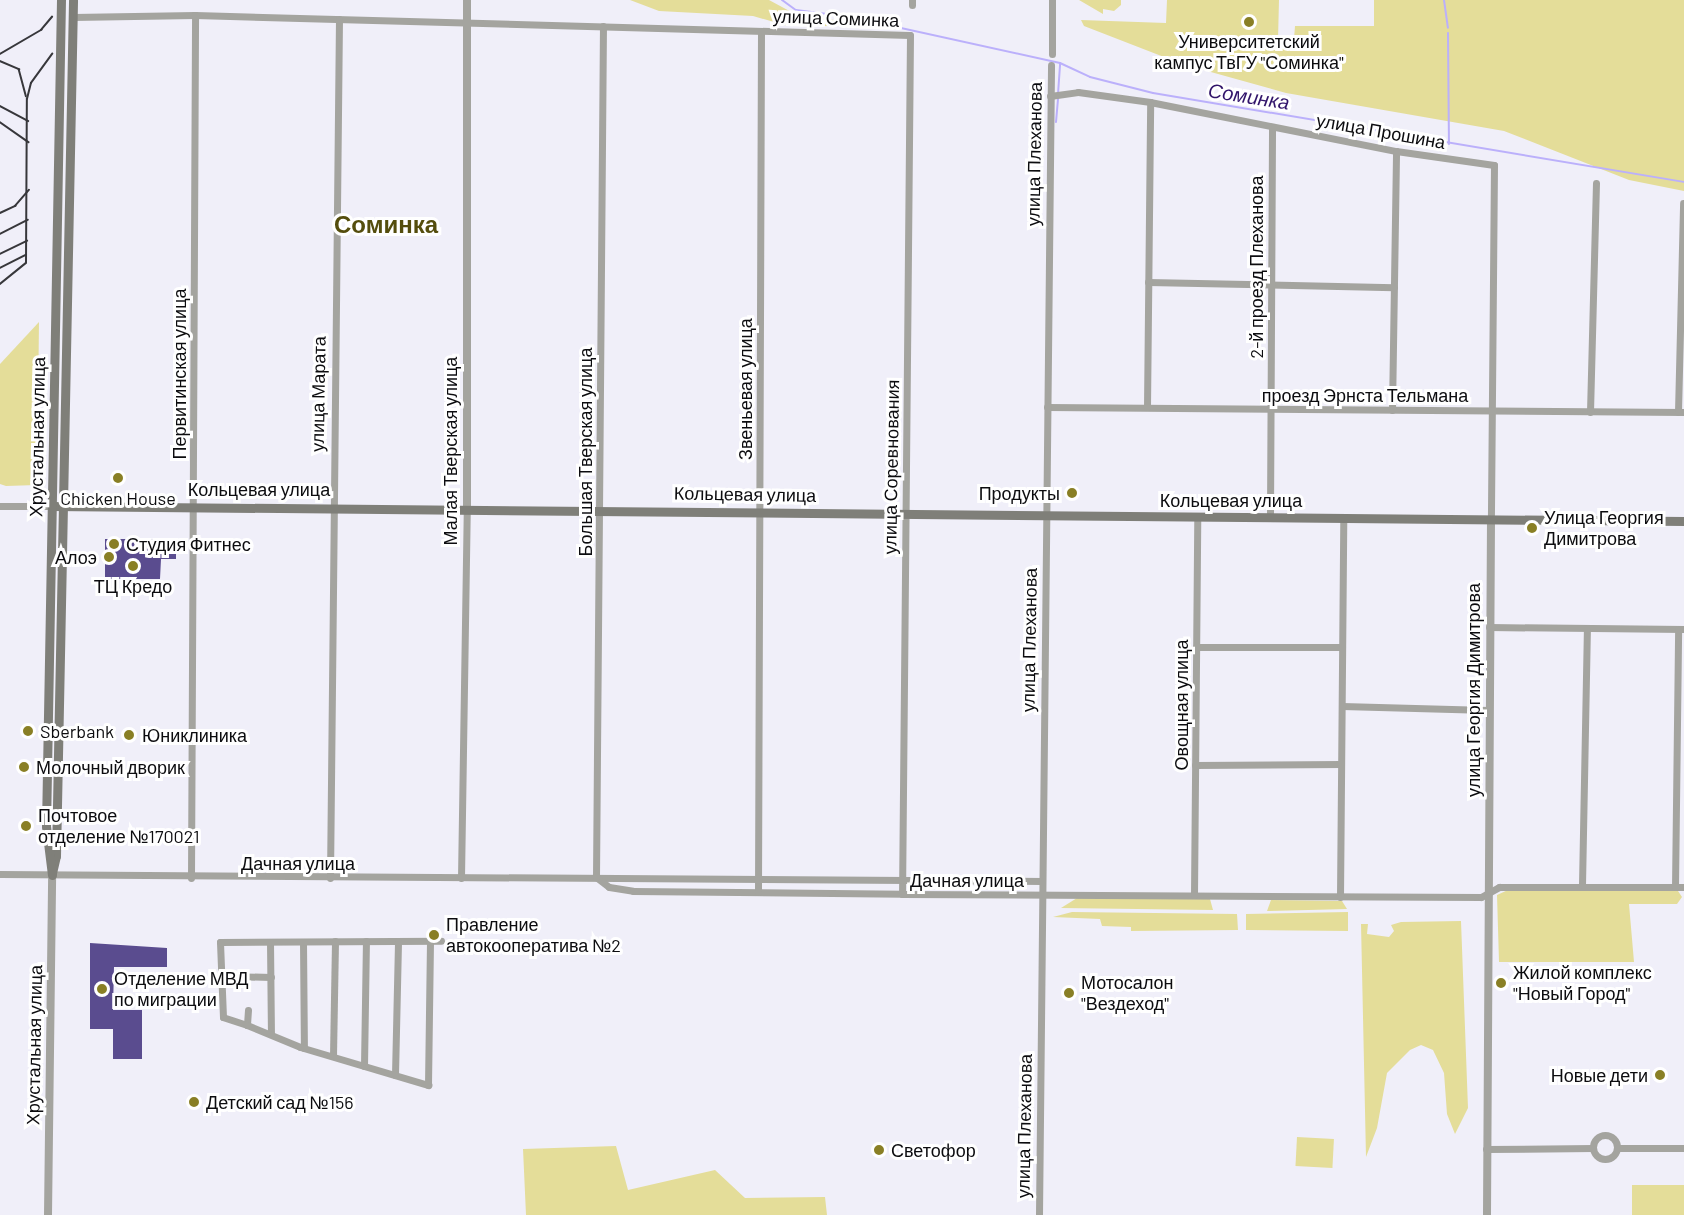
<!DOCTYPE html>
<meta charset="utf-8">
<style>
body{margin:0}
#map{position:relative;width:1684px;height:1215px;overflow:hidden;background:#f0eff9;font-family:Barlow,sans-serif}
div>[style]{position:absolute}
.green>*{inset:0;background:#e4dd99;transform-origin:0 0}
.stream>*{height:2px;margin:-1px;padding:0 1px;transform-origin:1px;border-radius:1px;background:#bbb0fb}
.building>*{inset:0;background:#5a4c8f}
.minor>*{height:7px;margin:-3.5px;padding:0 3.5px;transform-origin:3.5px;border-radius:3.5px;background:#a4a49f}
.minor>.ring{margin:-3.5px;padding:0;box-sizing:content-box;background:none;border:7px solid #a4a49f;border-radius:50%}
.tertiary>*{height:8px;margin:-4px;padding:0 4px;transform-origin:4px;border-radius:4px;background:#a4a49f}
.secondary>*{height:9px;margin:-4.5px;padding:0 4.5px;transform-origin:4.5px;border-radius:4.5px;background:#7f7f79}
.tram>*{height:1.5px;margin:-0.75px;padding:0 0.75px;transform-origin:0.75px;border-radius:0.75px;background:#37373b}
.dots>*{width:16px;height:16px;translate:-50% -50%;box-sizing:border-box;border:3px solid #fff;border-radius:50%}
span{translate:-50% -50%;white-space:nowrap;text-align:center;line-height:1.15;-webkit-text-stroke:6px #fff;paint-order:stroke}
.street-label{font-size:18px;color:#0c0c0f}
.poi-label{font-size:18px;color:#0c0c0f}
.right{translate:-100% -50%;text-align:right}
.left{translate:0 -50%;text-align:left}
.water-label{font-size:20px;color:#31146a;font-style:italic}
.district-label{font-size:24px;color:#544d0d;font-weight:700}
</style>
<div id="map">
<div class="green">
<div style="clip-path:polygon(630px 0,769px 0,795px 14px,834px 20px,840px 26px,788px 26px,753px 16px,659px 11px)"></div>
<div style="clip-path:polygon(1079px 0,1121px 0,1121px 5px,1114px 11px,1103px 9px,1103px 14px)"></div>
<div style="clip-path:polygon(1167px 0,1279px 0,1278px 40px,1294px 39px,1295px 26px,1374px 26px,1374px 0,1684px 0,1684px 191px,1629px 180px,1504px 131px,1286px 93px,1182px 64px,1084px 26px,1081px 20px,1166px 23px)"></div>
<div style="clip-path:polygon(39px 322px,37px 485px,6px 486px,0 484px,0 364px)"></div>
<div style="clip-path:polygon(1508px 890px,1678px 891px,1682px 897px,1677px 904px,1629px 904px,1634px 962px,1499px 962px,1497px 895px)"></div>
<div style="clip-path:polygon(1077px 898px,1210px 899px,1213px 910px,1061px 908px)"></div>
<div style="clip-path:polygon(1271px 900px,1342px 901px,1347px 909px,1267px 911px)"></div>
<div style="clip-path:polygon(1072px 912px,1237px 914px,1238px 930px,1131px 931px,1131px 927px,1102px 926px,1100px 919px,1053px 917px)"></div>
<div style="clip-path:polygon(1348px 912px,1348px 931px,1246px 930px,1246px 914px)"></div>
<div style="clip-path:polygon(1461px 921px,1468px 1108px,1455px 1134px,1447px 1114px,1444px 1073px,1433px 1050px,1421px 1045px,1410px 1050px,1387px 1073px,1377px 1128px,1366px 1157px,1361px 924px,1368px 924px,1367px 934px,1389px 937px,1394px 931px,1391px 925px,1401px 922px)"></div>
<div style="left:1297px;top:1137px;width:37px;height:29px;rotate:3deg"></div>
<div style="clip-path:polygon(616px 1146px,628px 1190px,715px 1170px,745px 1198px,825px 1197px,827px 1215px,526px 1215px,523px 1149px)"></div>
<div style="left:1632px;top:1185px;width:52px;height:30px"></div>
</div>
<div class="stream">
<div style="left:782px;top:0;width:17px;rotate:36deg"></div>
<div style="left:796px;top:10px;width:55px;rotate:7.3deg"></div>
<div style="left:851px;top:17px;width:214px;rotate:12.4deg"></div>
<div style="left:1060px;top:63px;width:33px;rotate:25deg"></div>
<div style="left:1090px;top:77px;width:65px;rotate:14.3deg"></div>
<div style="left:1153px;top:93px;width:538px;rotate:9.51deg"></div>
<div style="left:1444px;top:0;width:28px;rotate:82deg"></div>
<div style="left:1448px;top:33px;width:111px;rotate:89.5deg"></div>
<div style="left:1058px;top:94px;width:31px;rotate:-86deg"></div>
<div style="left:1056px;top:122px;width:24px;rotate:-85deg"></div>
</div>
<div class="building">
<div style="clip-path:polygon(105px 539px,176px 539px,176px 559px,161px 559px,160px 579px,105px 579px)"></div>
<div style="clip-path:polygon(90px 943px,167px 948px,167px 967px,114px 967px,113px 1010px,142px 1010px,142px 1059px,113px 1059px,113px 1029px,90px 1029px)"></div>
</div>
<div class="minor">
<div style="left:912px;top:0;width:5px;rotate:90deg"></div>
<div style="left:1052px;top:0;width:54px;rotate:90deg"></div>
<div style="left:73px;top:17px;width:122px;rotate:-0.9deg"></div>
<div style="left:195px;top:15px;width:715px;rotate:1.6deg"></div>
<div style="left:910px;top:35px;width:859px;rotate:90.53deg"></div>
<div style="left:1050px;top:96px;width:28px;rotate:-8deg"></div>
<div style="left:1078px;top:92px;width:73px;rotate:7.9deg"></div>
<div style="left:1150px;top:102px;width:251px;rotate:11.3deg"></div>
<div style="left:1396px;top:151px;width:99px;rotate:8.1deg"></div>
<div style="left:1494px;top:165px;width:354px;rotate:90.5deg"></div>
<div style="left:1148px;top:282px;width:246px;rotate:1.2deg"></div>
<div style="left:1047px;top:407px;width:637px;rotate:0.45deg"></div>
<div style="left:1147px;top:407px;width:305px;rotate:-89.4deg"></div>
<div style="left:1392px;top:410px;width:259px;rotate:-89.1deg"></div>
<div style="left:1590px;top:412px;width:229px;rotate:-88.5deg"></div>
<div style="left:1678px;top:412px;width:209px;rotate:-88.6deg"></div>
<div style="left:0;top:506px;width:52px"></div>
<div style="left:1270px;top:516px;width:389px;rotate:-89.7deg"></div>
<div style="left:1489px;top:627px;width:195px;rotate:0.6deg"></div>
<div style="left:1196px;top:647px;width:146px"></div>
<div style="left:1342px;top:706px;width:146px;rotate:1.6deg"></div>
<div style="left:1195px;top:765px;width:146px;rotate:-0.4deg"></div>
<div style="left:0;top:874px;width:1042px;rotate:0.38deg"></div>
<div style="left:596px;top:877px;width:16px;rotate:38deg"></div>
<div style="left:609px;top:887px;width:24px;rotate:9deg"></div>
<div style="left:633px;top:891px;width:269px;rotate:0.6deg"></div>
<div style="left:902px;top:894px;width:579px;rotate:0.3deg"></div>
<div style="left:1481px;top:897px;width:21px;rotate:-29deg"></div>
<div style="left:1499px;top:887px;width:185px"></div>
<div style="left:596px;top:877px;width:851px;rotate:-89.53deg"></div>
<div style="left:191px;top:878px;width:863px;rotate:-89.73deg"></div>
<div style="left:330px;top:878px;width:859px;rotate:-89.4deg"></div>
<div style="left:461px;top:878px;width:370px;rotate:-89.1deg"></div>
<div style="left:1582px;top:885px;width:257px;rotate:-88.9deg"></div>
<div style="left:1675px;top:887px;width:258px;rotate:-89.3deg"></div>
<div style="left:758px;top:892px;width:861px;rotate:-89.8deg"></div>
<div style="left:1194px;top:895px;width:379px;rotate:-89.5deg"></div>
<div style="left:1340px;top:897px;width:380px;rotate:-89.5deg"></div>
<div style="left:270px;top:942px;width:92px;rotate:89.4deg"></div>
<div style="left:303px;top:942px;width:106px;rotate:89.5deg"></div>
<div style="left:221px;top:976px;width:50px;rotate:1.1deg"></div>
<div style="left:248px;top:1010px;width:15px;rotate:94deg"></div>
<div style="left:247px;top:1025px;width:25px;rotate:-162deg"></div>
<div style="left:223px;top:1017px;width:75px;rotate:-92.3deg"></div>
<div style="left:220px;top:942px;width:221px;rotate:-0.3deg"></div>
<div style="left:247px;top:1025px;width:57px;rotate:22.5deg"></div>
<div style="left:300px;top:1047px;width:134px;rotate:16.5deg"></div>
<div style="left:428px;top:1085px;width:144px;rotate:-89.2deg"></div>
<div style="left:333px;top:1056px;width:115px;rotate:-89deg"></div>
<div style="left:364px;top:1066px;width:125px;rotate:-89.1deg"></div>
<div style="left:395px;top:1075px;width:134px;rotate:-88.7deg"></div>
<div class="ring" style="left:1593px;top:1135px;width:17px;height:17px"></div>
<div style="left:1617px;top:1148px;width:67px"></div>
<div style="left:1486px;top:1149px;width:107px;rotate:-0.5deg"></div>
<div style="left:1039px;top:1215px;width:1150px;rotate:-89.4deg"></div>
</div>
<div class="tertiary">
<div style="left:467px;top:0;width:508px;rotate:90deg"></div>
<div style="left:48px;top:1215px;width:340px;rotate:-89.3deg"></div>
<div style="left:1487px;top:1215px;width:696px;rotate:-89.67deg"></div>
</div>
<div class="secondary">
<div style="left:52px;top:506px;width:1632px;rotate:0.53deg"></div>
<div style="left:52px;top:873px;width:17px;rotate:-77deg"></div>
<div style="left:56px;top:856px;width:856px;rotate:-88.86deg"></div>
<div style="left:52px;top:875px;width:49px;rotate:-97deg"></div>
<div style="left:46px;top:826px;width:826px;rotate:-88.96deg"></div>
</div>
<div class="tram">
<div style="left:0;top:54px;width:48px;rotate:-30.3deg"></div>
<div style="left:41px;top:30px;width:17px;rotate:-50deg"></div>
<div style="left:0;top:61px;width:21px;rotate:23deg"></div>
<div style="left:19px;top:69px;width:28px;rotate:75deg"></div>
<div style="left:0;top:106px;width:32px;rotate:28deg"></div>
<div style="left:0;top:122px;width:35px;rotate:35deg"></div>
<div style="left:0;top:213px;width:17px;rotate:-25deg"></div>
<div style="left:15px;top:206px;width:21px;rotate:-49deg"></div>
<div style="left:0;top:234px;width:31px;rotate:-27deg"></div>
<div style="left:0;top:254px;width:30px;rotate:-26deg"></div>
<div style="left:0;top:268px;width:29px;rotate:-27deg"></div>
<div style="left:0;top:284px;width:33px;rotate:-39deg"></div>
<div style="left:26px;top:263px;width:164px;rotate:-89.7deg"></div>
<div style="left:27px;top:99px;width:16px;rotate:-76deg"></div>
<div style="left:31px;top:83px;width:36px;rotate:-54deg"></div>
</div>
<div class="dots">
<div style="left:1249px;top:22px;background:#897f25"></div>
<div style="left:118px;top:478px;background:#897f25"></div>
<div style="left:1072px;top:493px;background:#897f25"></div>
<div style="left:1532px;top:528px;background:#897f25"></div>
<div style="left:114px;top:544px;background:#897f25"></div>
<div style="left:109px;top:557px;background:#897f25"></div>
<div style="left:133px;top:566px;background:#897f25"></div>
<div style="left:28px;top:731px;background:#897f25"></div>
<div style="left:129px;top:735px;background:#897f25"></div>
<div style="left:24px;top:767px;background:#897f25"></div>
<div style="left:26px;top:826px;background:#897f25"></div>
<div style="left:434px;top:935px;background:#897f25"></div>
<div style="left:1501px;top:983px;background:#897f25"></div>
<div style="left:102px;top:989px;background:#897f25"></div>
<div style="left:1069px;top:993px;background:#897f25"></div>
<div style="left:1660px;top:1075px;background:#897f25"></div>
<div style="left:194px;top:1102px;background:#897f25"></div>
<div style="left:879px;top:1150px;background:#897f25"></div>
</div>
<div class="street-label">
<span style="left:836px;top:18px;rotate:2deg">улица Соминка</span>
<span style="left:1381px;top:131px;rotate:10deg">улица Прошина</span>
<span style="left:1034px;top:154px;rotate:-89deg">улица Плеханова</span>
<span style="left:1256px;top:267px;rotate:-90deg">2-й проезд Плеханова</span>
<span style="left:179px;top:374px;rotate:-90deg">Первитинская улица</span>
<span style="left:745px;top:389px;rotate:-90deg">Звеньевая улица</span>
<span style="left:318px;top:394px;rotate:-89deg">улица Марата</span>
<span style="left:1365px;top:395px">проезд Эрнста Тельмана</span>
<span style="left:37px;top:437px;rotate:-89deg">Хрустальная улица</span>
<span style="left:450px;top:451px;rotate:-90deg">Малая Тверская улица</span>
<span style="left:585px;top:452px;rotate:-90deg">Большая Тверская улица</span>
<span style="left:891px;top:467px;rotate:-89deg">улица Соревнования</span>
<span style="left:259px;top:489px">Кольцевая улица</span>
<span style="left:745px;top:494px;rotate:1deg">Кольцевая улица</span>
<span style="left:1231px;top:500px">Кольцевая улица</span>
<span style="left:1029px;top:640px;rotate:-89deg">улица Плеханова</span>
<span style="left:1473px;top:690px;rotate:-90deg">улица Георгия Димитрова</span>
<span style="left:1181px;top:705px;rotate:-90deg">Овощная улица</span>
<span style="left:298px;top:863px">Дачная улица</span>
<span style="left:967px;top:880px">Дачная улица</span>
<span style="left:34px;top:1045px;rotate:-89deg">Хрустальная улица</span>
<span style="left:1024px;top:1126px;rotate:-89deg">улица Плеханова</span>
</div>
<div class="poi-label">
<span style="left:1249px;top:52px">Университетский<br>кампус ТвГУ "Соминка"</span>
<span class="right" style="left:1060px;top:493px">Продукты</span>
<span style="left:118px;top:498px">Chicken House</span>
<span class="left" style="left:1544px;top:528px">Улица Георгия<br>Димитрова</span>
<span class="left" style="left:126px;top:544px">Студия Фитнес</span>
<span class="right" style="left:97px;top:557px">Алоэ</span>
<span style="left:133px;top:586px">ТЦ Кредо</span>
<span class="left" style="left:40px;top:731px">Sberbank</span>
<span class="left" style="left:142px;top:735px">Юниклиника</span>
<span class="left" style="left:36px;top:767px">Молочный дворик</span>
<span class="left" style="left:38px;top:826px">Почтовое<br>отделение №170021</span>
<span class="left" style="left:446px;top:935px">Правление<br>автокооператива №2</span>
<span class="left" style="left:1513px;top:983px">Жилой комплекс<br>"Новый Город"</span>
<span class="left" style="left:114px;top:989px">Отделение МВД<br>по миграции</span>
<span class="left" style="left:1081px;top:993px">Мотосалон<br>"Вездеход"</span>
<span class="right" style="left:1648px;top:1075px">Новые дети</span>
<span class="left" style="left:206px;top:1102px">Детский сад №156</span>
<span class="left" style="left:891px;top:1150px">Светофор</span>
</div>
<div class="water-label">
<span style="left:1249px;top:96px;rotate:9deg">Соминка</span>
</div>
<div class="district-label">
<span style="left:386px;top:224px">Соминка</span>
</div>
</div>
